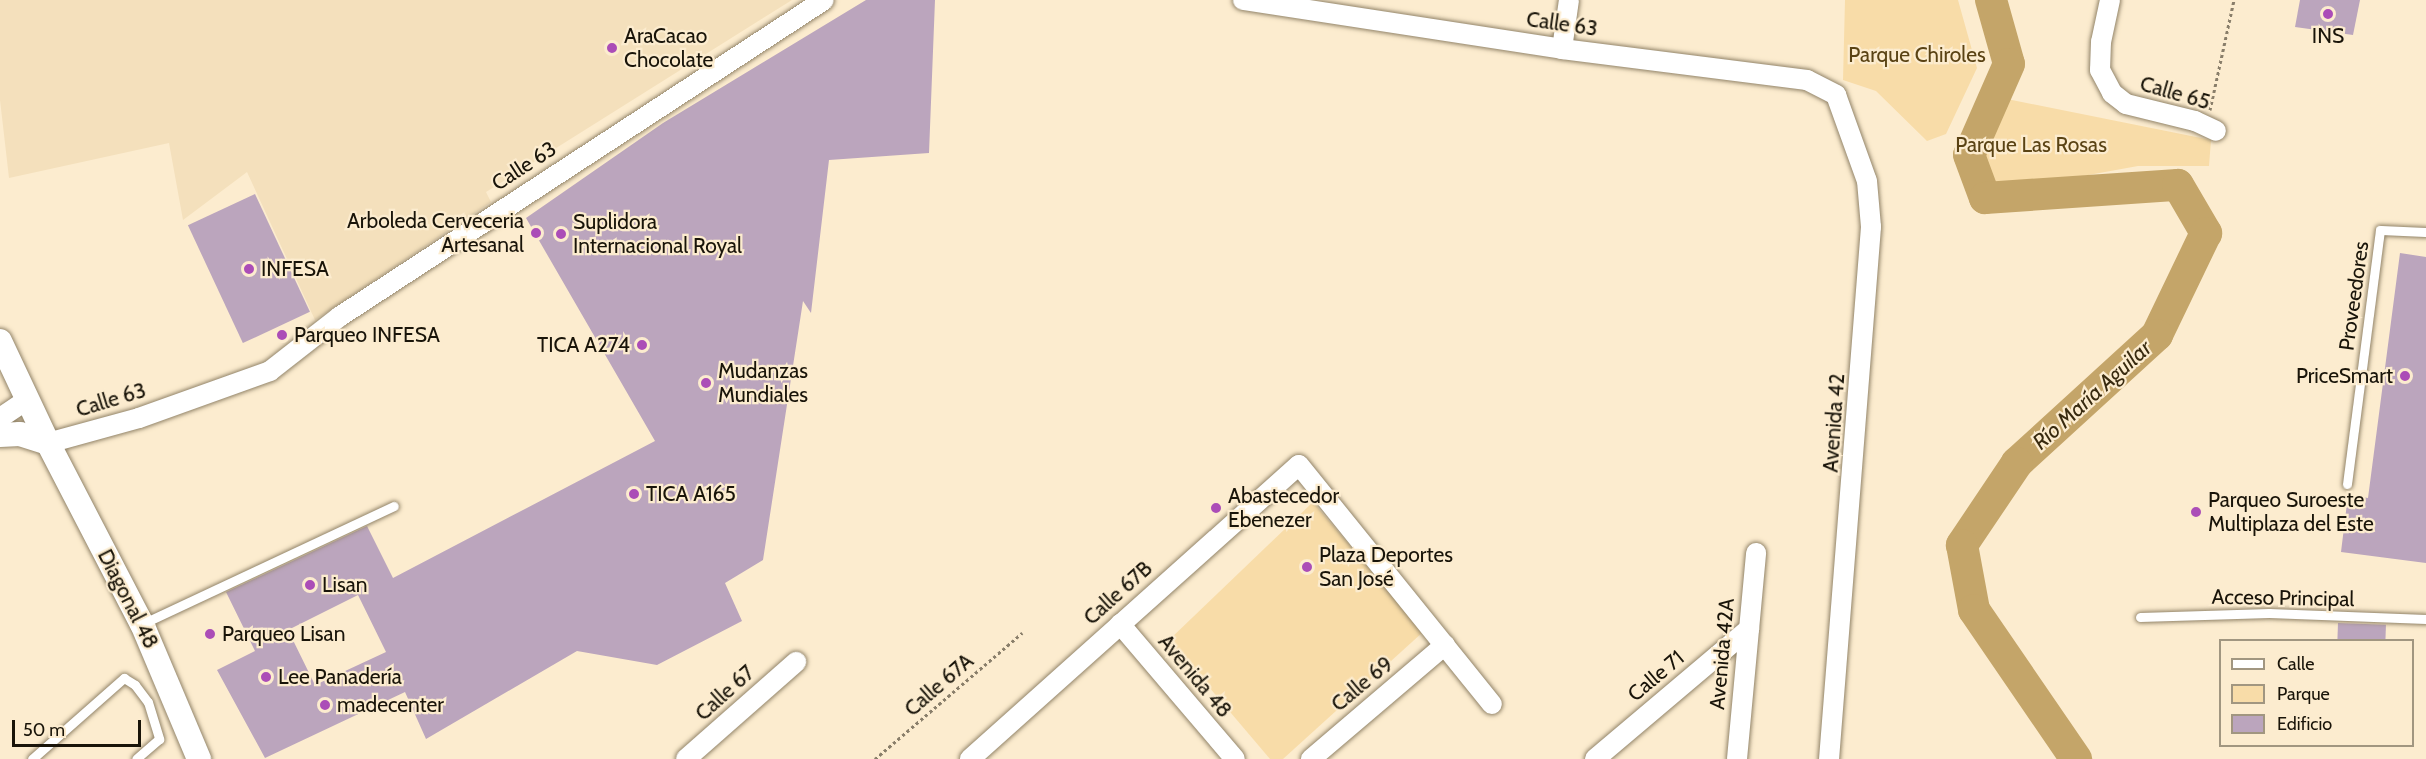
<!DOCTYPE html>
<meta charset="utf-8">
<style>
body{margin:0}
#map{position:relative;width:2426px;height:759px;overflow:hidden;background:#fceccf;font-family:Cabin,sans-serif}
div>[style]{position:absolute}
.built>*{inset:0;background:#f4e0bc}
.green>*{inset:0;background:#f8dca8}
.river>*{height:32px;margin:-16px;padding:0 16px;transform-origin:16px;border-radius:16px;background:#c4a569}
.building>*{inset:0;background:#bba5bd;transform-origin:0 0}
.path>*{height:3px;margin-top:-1.5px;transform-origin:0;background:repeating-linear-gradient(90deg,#897e6a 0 3px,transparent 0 6px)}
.roads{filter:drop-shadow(0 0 2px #928469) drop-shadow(0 0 2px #928469)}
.service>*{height:9px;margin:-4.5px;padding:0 4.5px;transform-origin:4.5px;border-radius:4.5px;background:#fff}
.minor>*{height:20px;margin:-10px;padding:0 10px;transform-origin:10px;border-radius:10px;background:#fff}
.tertiary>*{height:24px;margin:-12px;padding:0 12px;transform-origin:12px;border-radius:12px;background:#fff}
.dots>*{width:16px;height:16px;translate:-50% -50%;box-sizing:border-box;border:3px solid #fceccf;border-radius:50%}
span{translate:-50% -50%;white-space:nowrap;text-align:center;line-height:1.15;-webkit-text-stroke:4.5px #fceccf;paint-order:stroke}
.street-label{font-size:21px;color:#191409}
.poi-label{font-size:21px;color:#191409}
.left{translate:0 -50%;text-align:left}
.right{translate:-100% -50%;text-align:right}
.park-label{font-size:21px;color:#5a4314}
.water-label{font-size:22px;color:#382a0f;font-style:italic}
.legend{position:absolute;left:2219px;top:639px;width:195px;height:108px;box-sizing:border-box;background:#fceccf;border:2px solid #a19680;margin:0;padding:8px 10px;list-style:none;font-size:18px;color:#191409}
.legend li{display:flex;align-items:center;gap:12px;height:30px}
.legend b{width:30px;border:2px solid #a19680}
.scale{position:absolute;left:12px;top:720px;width:129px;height:27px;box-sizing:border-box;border:3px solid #191409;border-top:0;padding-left:8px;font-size:18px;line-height:21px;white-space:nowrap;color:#191409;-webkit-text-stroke:4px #fceccf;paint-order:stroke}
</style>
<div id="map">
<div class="built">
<div style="clip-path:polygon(0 0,792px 0,486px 192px,491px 202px,315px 320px,247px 172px,183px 220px,169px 143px,9px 178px,0 100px)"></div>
</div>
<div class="green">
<div style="clip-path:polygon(1845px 0,1958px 0,1977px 68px,1946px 134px,1927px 141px,1876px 91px,1843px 80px)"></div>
<div style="clip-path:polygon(2007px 99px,2211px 140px,2209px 166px,2138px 166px,2017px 188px,1993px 181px,1979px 158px)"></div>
<div style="clip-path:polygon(1313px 502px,1423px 632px,1283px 759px,1270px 759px,1169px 640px)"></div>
</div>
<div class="river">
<div style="left:1991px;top:0;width:66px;rotate:74.3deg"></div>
<div style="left:2009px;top:64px;width:99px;rotate:113.7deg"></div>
<div style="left:1969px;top:155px;width:46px;rotate:69.6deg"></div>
<div style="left:1985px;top:198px;width:193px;rotate:-3.9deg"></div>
<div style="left:2178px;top:185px;width:56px;rotate:59.7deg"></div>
<div style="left:2206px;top:233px;width:113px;rotate:115.7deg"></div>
<div style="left:2157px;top:335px;width:190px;rotate:137.6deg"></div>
<div style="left:2017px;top:463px;width:99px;rotate:123.9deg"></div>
<div style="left:1962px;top:545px;width:66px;rotate:79.5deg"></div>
<div style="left:1974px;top:610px;width:181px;rotate:55.6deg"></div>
</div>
<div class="building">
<div style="clip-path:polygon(evenodd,866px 0,935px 0,929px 153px,829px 160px,811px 313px,803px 301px,763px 560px,725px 583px,742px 621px,657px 665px,577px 651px,426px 739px,405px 692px,265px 758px,217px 670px,255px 651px,226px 592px,367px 526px,393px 578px,655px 441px,526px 218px,663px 123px,866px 0,358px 595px,386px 652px,315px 685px,288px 630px,358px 595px)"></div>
<div style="clip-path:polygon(2300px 0,2360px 0,2353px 35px,2295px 27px)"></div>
<div style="left:255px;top:194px;width:130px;height:74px;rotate:65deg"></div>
<div style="clip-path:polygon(2400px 253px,2426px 257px,2426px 563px,2341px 552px,2348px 495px,2368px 498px)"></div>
<div style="left:2338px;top:623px;width:48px;height:17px;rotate:2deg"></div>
</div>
<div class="path">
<div style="left:2210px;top:110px;width:113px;rotate:-77.7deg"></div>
<div style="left:875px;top:759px;width:194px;rotate:-40.6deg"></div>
</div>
<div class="roads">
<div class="service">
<div style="left:2347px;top:484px;width:256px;rotate:-82.6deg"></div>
<div style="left:2380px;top:230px;width:46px;rotate:2.5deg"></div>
<div style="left:2140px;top:617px;width:129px;rotate:-1.8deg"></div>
<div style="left:2269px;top:613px;width:157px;rotate:2.2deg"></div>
<div style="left:142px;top:624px;width:278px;rotate:-25.1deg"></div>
<div style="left:32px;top:759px;width:123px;rotate:-41.4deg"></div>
<div style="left:124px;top:678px;width:13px;rotate:32deg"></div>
<div style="left:135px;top:685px;width:21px;rotate:53deg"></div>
<div style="left:148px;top:702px;width:39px;rotate:73deg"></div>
<div style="left:159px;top:739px;width:30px;rotate:139deg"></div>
</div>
<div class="minor">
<div style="left:1243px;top:0;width:323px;rotate:8.7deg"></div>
<div style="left:1562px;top:49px;width:247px;rotate:7.2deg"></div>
<div style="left:1807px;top:80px;width:33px;rotate:27deg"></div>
<div style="left:1836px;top:95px;width:91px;rotate:70.2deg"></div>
<div style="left:1867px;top:181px;width:46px;rotate:85deg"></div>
<div style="left:1871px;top:227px;width:534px;rotate:94.51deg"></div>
<div style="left:2110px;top:0;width:43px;rotate:102.1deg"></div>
<div style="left:2101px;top:42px;width:28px;rotate:92deg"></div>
<div style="left:2100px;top:70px;width:26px;rotate:62deg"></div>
<div style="left:2112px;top:93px;width:18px;rotate:38deg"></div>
<div style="left:2126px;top:104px;width:71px;rotate:13.8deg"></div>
<div style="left:2195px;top:121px;width:23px;rotate:25deg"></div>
<div style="left:1562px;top:49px;width:49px;rotate:-81.9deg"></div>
<div style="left:0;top:418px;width:34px;rotate:-34deg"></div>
<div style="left:48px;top:443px;width:94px;rotate:-15.4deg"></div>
<div style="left:139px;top:418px;width:139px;rotate:-19.7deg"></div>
<div style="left:270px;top:371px;width:88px;rotate:-38deg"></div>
<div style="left:339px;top:317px;width:579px;rotate:-33.17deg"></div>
<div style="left:1120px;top:624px;width:177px;rotate:49.6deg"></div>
<div style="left:686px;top:759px;width:147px;rotate:-41.4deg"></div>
<div style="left:970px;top:759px;width:441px;rotate:-41.8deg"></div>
<div style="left:1299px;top:465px;width:307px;rotate:51.1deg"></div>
<div style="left:1311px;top:759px;width:176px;rotate:-40.4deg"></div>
<div style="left:1595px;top:759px;width:202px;rotate:-40.2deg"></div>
<div style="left:1737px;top:759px;width:207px;rotate:-84.7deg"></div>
</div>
<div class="tertiary">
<div style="left:0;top:341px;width:113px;rotate:64.8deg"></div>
<div style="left:48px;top:443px;width:204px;rotate:62.6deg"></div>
<div style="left:142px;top:624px;width:147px;rotate:67.1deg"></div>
<div style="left:0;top:435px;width:20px;rotate:-3deg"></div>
<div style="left:20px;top:434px;width:29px;rotate:18deg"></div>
</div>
</div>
<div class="dots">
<div style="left:2328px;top:14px;background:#ab4db7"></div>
<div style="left:612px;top:48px;background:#ab4db7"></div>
<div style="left:536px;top:233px;background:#ab4db7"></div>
<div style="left:561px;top:234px;background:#ab4db7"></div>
<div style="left:249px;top:269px;background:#ab4db7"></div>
<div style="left:282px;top:335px;background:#ab4db7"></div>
<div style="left:642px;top:345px;background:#ab4db7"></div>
<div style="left:2405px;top:376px;background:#ab4db7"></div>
<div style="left:706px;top:383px;background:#ab4db7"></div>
<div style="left:634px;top:494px;background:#ab4db7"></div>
<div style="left:1216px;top:508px;background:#ab4db7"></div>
<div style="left:2196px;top:512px;background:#ab4db7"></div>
<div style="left:1307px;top:567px;background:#ab4db7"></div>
<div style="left:310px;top:585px;background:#ab4db7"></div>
<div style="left:210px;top:634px;background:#ab4db7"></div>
<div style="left:266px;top:677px;background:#ab4db7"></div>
<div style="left:325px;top:705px;background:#ab4db7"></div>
</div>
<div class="street-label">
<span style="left:1562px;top:24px;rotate:8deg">Calle 63</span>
<span style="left:2175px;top:93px;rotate:16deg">Calle 65</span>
<span style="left:524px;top:166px;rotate:-33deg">Calle 63</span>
<span style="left:2354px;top:296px;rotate:-82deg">Proveedores</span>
<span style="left:111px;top:400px;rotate:-17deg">Calle 63</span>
<span style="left:1834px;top:423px;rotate:-86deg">Avenida 42</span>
<span style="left:1118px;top:593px;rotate:-42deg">Calle 67B</span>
<span style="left:2283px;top:598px;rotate:1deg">Acceso Principal</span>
<span style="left:128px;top:599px;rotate:63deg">Diagonal 48</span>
<span style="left:1722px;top:654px;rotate:-85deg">Avenida 42A</span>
<span style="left:1195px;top:676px;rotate:50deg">Avenida 48</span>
<span style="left:1656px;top:676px;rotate:-40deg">Calle 71</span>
<span style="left:1362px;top:684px;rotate:-40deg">Calle 69</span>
<span style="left:939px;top:685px;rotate:-41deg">Calle 67A</span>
<span style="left:725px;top:693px;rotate:-42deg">Calle 67</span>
</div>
<div class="poi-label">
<span class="left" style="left:624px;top:48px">AraCacao<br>Chocolate</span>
<span style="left:2328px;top:36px">INS</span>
<span class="right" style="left:524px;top:233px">Arboleda Cerveceria<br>Artesanal</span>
<span class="left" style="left:573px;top:234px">Suplidora<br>Internacional Royal</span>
<span class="left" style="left:261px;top:269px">INFESA</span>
<span class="left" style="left:294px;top:335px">Parqueo INFESA</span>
<span class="right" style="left:630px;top:345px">TICA A274</span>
<span class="left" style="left:718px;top:383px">Mudanzas<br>Mundiales</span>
<span class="right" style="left:2393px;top:376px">PriceSmart</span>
<span class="left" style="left:646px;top:494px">TICA A165</span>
<span class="left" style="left:1228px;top:508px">Abastecedor<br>Ebenezer</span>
<span class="left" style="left:2208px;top:512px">Parqueo Suroeste<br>Multiplaza del Este</span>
<span class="left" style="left:1319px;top:567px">Plaza Deportes<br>San José</span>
<span class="left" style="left:322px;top:585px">Lisan</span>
<span class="left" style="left:222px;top:634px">Parqueo Lisan</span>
<span class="left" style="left:278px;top:677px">Lee Panadería</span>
<span class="left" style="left:337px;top:705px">madecenter</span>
</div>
<div class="park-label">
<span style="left:1917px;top:55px">Parque Chiroles</span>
<span style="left:2031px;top:145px">Parque Las Rosas</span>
</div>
<div class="water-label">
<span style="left:2092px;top:395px;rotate:-42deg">Río María Aguilar</span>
</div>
<ul class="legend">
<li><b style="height:8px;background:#fff"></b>Calle</li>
<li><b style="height:16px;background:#f8dca8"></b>Parque</li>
<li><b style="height:16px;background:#bba5bd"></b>Edificio</li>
</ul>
<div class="scale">50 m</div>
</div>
